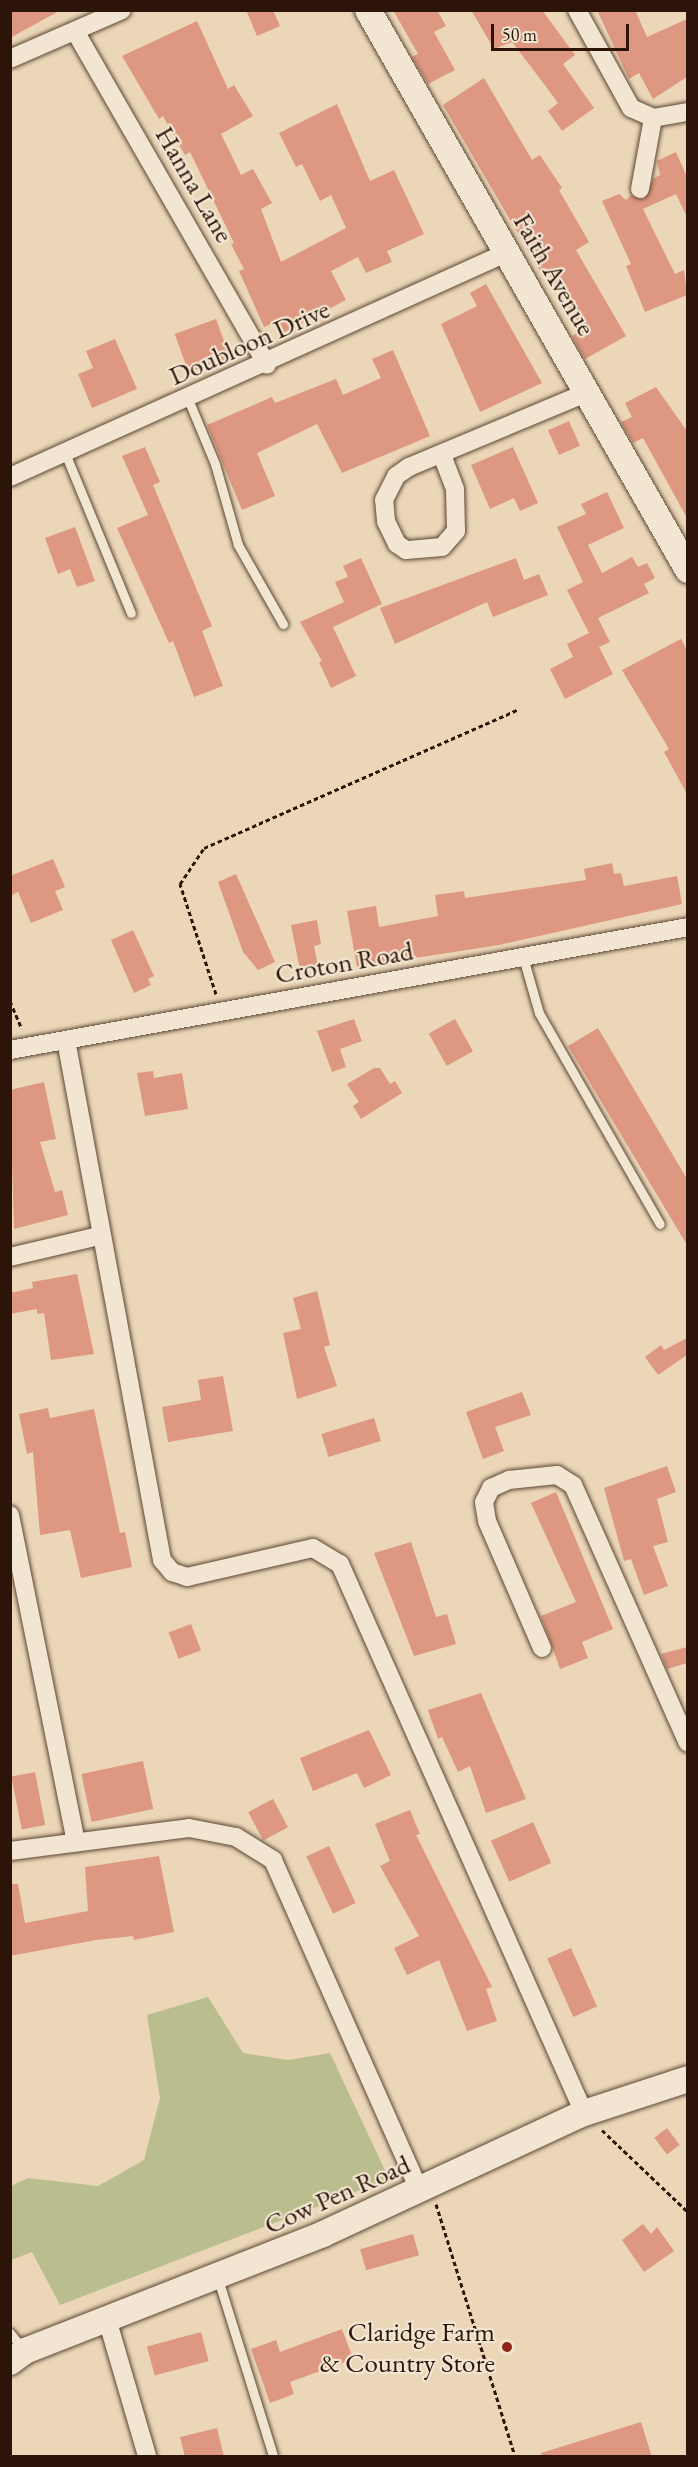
<!DOCTYPE html>
<style>
body{margin:0}
#map{position:relative;width:698px;height:2467px;overflow:hidden;background:#ebd7b8;font-family:"EB Garamond",serif}
div>[style]{position:absolute}
.green>*{inset:0;background:#babd8d}
.building>*{inset:0;background:#de9781;transform-origin:0 0}
.path>*{height:3px;margin-top:-1.5px;transform-origin:0;background:repeating-linear-gradient(90deg,#2c1508 0 4.5px,transparent 0 7.5px)}
.roads{filter:drop-shadow(0 0 2px #5c4634) drop-shadow(0 0 2px #5c4634)}
.lane>*{height:9px;margin:-4.5px;padding:0 4.5px;transform-origin:4.5px;border-radius:4.5px;background:#f2e5d1}
.street>*{height:18px;margin:-9px;padding:0 9px;transform-origin:9px;border-radius:9px;background:#f2e5d1}
.secondary>*{height:26px;margin:-13px;padding:0 13px;transform-origin:13px;border-radius:13px;background:#f2e5d1}
.dots>*{width:16px;height:16px;translate:-50% -50%;box-sizing:border-box;border:3px solid #f2e5d1;border-radius:50%}
span{translate:-50% -50%;white-space:nowrap;text-align:center;line-height:1.15;-webkit-text-stroke:4.5px #f2e5d1;paint-order:stroke}
.street-label{font-size:27px;color:#2c1508}
.poi-label{font-size:27px;color:#2c1508}
.right{translate:-100% -50%;text-align:right}
.frame{position:absolute;inset:0;border:12px solid #2c1508;pointer-events:none}
.scale{position:absolute;left:491px;top:24px;width:138px;height:27px;box-sizing:border-box;border:3px solid #2c1508;border-top:0;padding-left:8px;font-size:18px;line-height:21px;white-space:nowrap;color:#2c1508;-webkit-text-stroke:4px #f2e5d1;paint-order:stroke}
</style>
<div id="map">
<div class="green">
<div style="clip-path:polygon(208px 1997px,243px 2053px,288px 2060px,330px 2053px,389px 2179px,60px 2305px,32px 2252px,11px 2260px,11px 2186px,28px 2178px,98px 2186px,144px 2160px,160px 2098px,147px 2015px)"></div>
</div>
<div class="building">
<div style="clip-path:polygon(10px 10px,61px 10px,10px 38px)"></div>
<div style="clip-path:polygon(246px 10px,273px 10px,280px 26px,257px 36px)"></div>
<div style="clip-path:polygon(393px 10px,437px 10px,446px 26px,434px 32px,455px 70px,428px 84px,412px 57px,418px 54px)"></div>
<div style="clip-path:polygon(471px 10px,542px 10px,575px 55px,563px 64px,594px 108px,562px 131px,548px 111px,558px 103px,541px 80px,512px 42px,494px 49px)"></div>
<div style="clip-path:polygon(597px 10px,635px 10px,647px 37px,687px 19px,687px 77px,653px 99px,639px 73px,629px 79px)"></div>
<div style="clip-path:polygon(197px 21px,228px 89px,234px 85px,253px 116px,221px 134px,241px 175px,253px 169px,272px 203px,261px 209px,281px 262px,346px 228px,331px 195px,320px 201px,302px 164px,296px 167px,279px 133px,337px 104px,370px 181px,394px 170px,424px 234px,387px 251px,392px 262px,366px 273px,358px 257px,331px 271px,346px 300px,283px 333px,278px 321px,264px 327px,239px 271px,244px 269px,231px 244px,234px 243px,190px 152px,185px 155px,163px 116px,159px 119px,122px 56px)"></div>
<div style="clip-path:polygon(484px 78px,532px 160px,540px 155px,562px 188px,559px 190px,589px 242px,576px 250px,626px 336px,585px 359px,572px 336px,582px 330px,545px 268px,540px 271px,443px 105px)"></div>
<div style="clip-path:polygon(676px 152px,687px 177px,687px 217px,676px 194px,643px 209px,675px 274px,684px 270px,687px 295px,645px 312px,626px 266px,631px 264px,602px 201px,619px 194px,626px 200px,631px 195px,644px 199px,654px 178px,660px 175px,657px 161px)"></div>
<div style="clip-path:polygon(486px 284px,542px 383px,480px 412px,441px 324px,477px 306px,470px 293px)"></div>
<div style="left:216px;top:319px;width:41px;height:44px;rotate:70deg"></div>
<div style="clip-path:polygon(115px 339px,137px 389px,92px 408px,78px 374px,93px 368px,86px 351px)"></div>
<div style="clip-path:polygon(393px 350px,430px 436px,342px 473px,317px 424px,257px 453px,275px 496px,242px 510px,207px 425px,272px 397px,275px 403px,336px 379px,343px 395px,381px 378px,372px 359px)"></div>
<div style="clip-path:polygon(656px 387px,687px 431px,687px 518px,643px 438px,633px 443px,621px 422px,632px 417px,625px 403px)"></div>
<div style="left:569px;top:421px;width:27px;height:23px;rotate:66deg"></div>
<div style="clip-path:polygon(145px 447px,160px 482px,153px 485px,212px 626px,202px 631px,223px 686px,194px 697px,173px 641px,169px 643px,117px 528px,148px 515px,122px 456px)"></div>
<div style="clip-path:polygon(513px 447px,538px 503px,520px 511px,514px 498px,490px 509px,471px 465px)"></div>
<div style="clip-path:polygon(607px 492px,624px 528px,588px 545px,602px 573px,632px 557px,638px 567px,647px 563px,655px 578px,644px 584px,649px 593px,598px 618px,610px 642px,599px 647px,613px 674px,565px 699px,550px 669px,573px 657px,567px 644px,589px 633px,567px 590px,583px 582px,557px 527px,586px 514px,581px 504px)"></div>
<div style="clip-path:polygon(75px 527px,95px 581px,77px 587px,70px 569px,58px 574px,45px 538px)"></div>
<div style="clip-path:polygon(361px 558px,382px 604px,333px 627px,356px 676px,331px 688px,319px 662px,322px 661px,300px 622px,344px 602px,335px 582px,348px 577px,343px 566px)"></div>
<div style="clip-path:polygon(516px 558px,524px 580px,539px 574px,548px 595px,493px 617px,487px 602px,395px 644px,380px 608px)"></div>
<div style="clip-path:polygon(681px 639px,687px 650px,687px 794px,664px 752px,669px 749px,622px 670px)"></div>
<div style="clip-path:polygon(53px 859px,65px 887px,55px 891px,63px 910px,31px 923px,18px 892px,10px 896px,10px 876px)"></div>
<div style="clip-path:polygon(612px 863px,614px 874px,621px 873px,624px 886px,677px 876px,682px 904px,499px 945px,357px 967px,347px 911px,376px 906px,379px 927px,438px 916px,435px 895px,464px 891px,465px 898px,586px 880px,584px 869px)"></div>
<div style="clip-path:polygon(236px 874px,275px 962px,258px 970px,243px 952px,218px 882px)"></div>
<div style="clip-path:polygon(317px 920px,321px 944px,314px 946px,318px 966px,300px 970px,291px 925px)"></div>
<div style="clip-path:polygon(133px 930px,154px 976px,148px 979px,151px 985px,134px 993px,111px 940px)"></div>
<div style="clip-path:polygon(354px 1019px,362px 1041px,340px 1049px,346px 1067px,332px 1072px,317px 1031px)"></div>
<div style="left:455px;top:1019px;width:37px;height:30px;rotate:61deg"></div>
<div style="clip-path:polygon(598px 1028px,687px 1179px,687px 1245px,568px 1046px)"></div>
<div style="clip-path:polygon(374px 1068px,380px 1068px,390px 1084px,395px 1081px,402px 1093px,361px 1119px,353px 1106px,359px 1102px,347px 1084px)"></div>
<div style="clip-path:polygon(153px 1071px,154px 1078px,182px 1073px,188px 1109px,145px 1116px,137px 1073px)"></div>
<div style="clip-path:polygon(44px 1082px,56px 1139px,40px 1142px,55px 1192px,62px 1190px,68px 1215px,14px 1229px,10px 1090px)"></div>
<div style="clip-path:polygon(77px 1274px,94px 1354px,51px 1360px,44px 1313px,37px 1314px,37px 1309px,10px 1314px,10px 1293px,33px 1288px,32px 1282px)"></div>
<div style="clip-path:polygon(317px 1291px,330px 1345px,324px 1347px,337px 1386px,297px 1399px,283px 1333px,301px 1329px,293px 1298px)"></div>
<div style="clip-path:polygon(687px 1338px,687px 1355px,658px 1375px,645px 1357px,661px 1345px,664px 1350px)"></div>
<div style="clip-path:polygon(223px 1376px,233px 1431px,168px 1442px,162px 1407px,201px 1400px,198px 1380px)"></div>
<div style="clip-path:polygon(522px 1392px,531px 1415px,495px 1427px,504px 1451px,483px 1459px,466px 1412px)"></div>
<div style="clip-path:polygon(48px 1408px,50px 1418px,94px 1409px,120px 1533px,125px 1532px,132px 1567px,81px 1578px,70px 1530px,40px 1535px,33px 1452px,27px 1454px,19px 1414px)"></div>
<div style="left:374px;top:1418px;width:24px;height:55px;rotate:73deg"></div>
<div style="clip-path:polygon(667px 1466px,676px 1492px,657px 1499px,668px 1542px,653px 1546px,668px 1586px,644px 1595px,631px 1559px,624px 1561px,604px 1488px)"></div>
<div style="clip-path:polygon(556px 1492px,613px 1629px,582px 1642px,588px 1658px,560px 1669px,541px 1616px,576px 1602px,531px 1503px)"></div>
<div style="clip-path:polygon(411px 1542px,436px 1617px,447px 1614px,456px 1644px,414px 1656px,374px 1553px)"></div>
<div style="left:191px;top:1624px;width:28px;height:24px;rotate:69deg"></div>
<div style="clip-path:polygon(687px 1647px,687px 1663px,667px 1669px,661px 1654px)"></div>
<div style="clip-path:polygon(481px 1693px,526px 1799px,486px 1813px,470px 1766px,458px 1772px,442px 1737px,438px 1739px,428px 1710px)"></div>
<div style="clip-path:polygon(369px 1730px,391px 1775px,364px 1788px,357px 1773px,313px 1791px,300px 1758px)"></div>
<div style="left:143px;top:1761px;width:49px;height:63px;rotate:78deg"></div>
<div style="left:35px;top:1772px;width:54px;height:24px;rotate:79deg"></div>
<div style="left:273px;top:1799px;width:32px;height:28px;rotate:62deg"></div>
<div style="clip-path:polygon(410px 1810px,420px 1834px,416px 1835px,492px 1987px,486px 1989px,497px 2021px,467px 2031px,439px 1960px,407px 1975px,394px 1948px,419px 1936px,380px 1866px,390px 1861px,375px 1824px)"></div>
<div style="left:533px;top:1822px;width:45px;height:46px;rotate:66deg"></div>
<div style="left:329px;top:1846px;width:63px;height:25px;rotate:65deg"></div>
<div style="clip-path:polygon(159px 1856px,174px 1932px,134px 1940px,133px 1936px,96px 1940px,10px 1956px,10px 1884px,18px 1884px,25px 1923px,88px 1911px,85px 1867px)"></div>
<div style="left:571px;top:1948px;width:64px;height:26px;rotate:66deg"></div>
<div style="left:667px;top:2128px;width:21px;height:16px;rotate:53deg"></div>
<div style="clip-path:polygon(643px 2224px,651px 2234px,657px 2227px,674px 2251px,644px 2272px,622px 2240px)"></div>
<div style="left:413px;top:2234px;width:22px;height:55px;rotate:74deg"></div>
<div style="clip-path:polygon(342px 2329px,353px 2359px,290px 2382px,294px 2394px,270px 2403px,251px 2349px,276px 2340px,280px 2352px)"></div>
<div style="left:201px;top:2332px;width:30px;height:56px;rotate:75deg"></div>
<div style="clip-path:polygon(641px 2422px,652px 2457px,542px 2457px,541px 2453px)"></div>
<div style="clip-path:polygon(217px 2428px,224px 2457px,185px 2457px,180px 2437px)"></div>
</div>
<div class="path">
<div style="left:216px;top:994px;width:116px;rotate:-108.1deg"></div>
<div style="left:180px;top:884px;width:43px;rotate:-56.3deg"></div>
<div style="left:204px;top:848px;width:342px;rotate:-23.8deg"></div>
<div style="left:10px;top:1001px;width:30px;rotate:67deg"></div>
<div style="left:602px;top:2130px;width:119px;rotate:43.6deg"></div>
<div style="left:436px;top:2204px;width:264px;rotate:72.6deg"></div>
</div>
<div class="roads">
<div class="lane">
<div style="left:188px;top:399px;width:70px;rotate:67.4deg"></div>
<div style="left:215px;top:464px;width:84px;rotate:74.1deg"></div>
<div style="left:238px;top:545px;width:91px;rotate:60.3deg"></div>
<div style="left:65px;top:453px;width:173px;rotate:67.6deg"></div>
<div style="left:523px;top:957px;width:58px;rotate:74.1deg"></div>
<div style="left:539px;top:1013px;width:243px;rotate:60.2deg"></div>
<div style="left:218px;top:2279px;width:185px;rotate:72.7deg"></div>
<div style="left:10px;top:2333px;width:22px;rotate:51deg"></div>
</div>
<div class="street">
<div style="left:577px;top:10px;width:112px;rotate:61.1deg"></div>
<div style="left:631px;top:108px;width:24px;rotate:24deg"></div>
<div style="left:653px;top:118px;width:36px;rotate:-10deg"></div>
<div style="left:75px;top:31px;width:385px;rotate:60.1deg"></div>
<div style="left:10px;top:59px;width:122px;rotate:-23.6deg"></div>
<div style="left:640px;top:189px;width:72px;rotate:-79.6deg"></div>
<div style="left:442px;top:455px;width:36px;rotate:69deg"></div>
<div style="left:455px;top:489px;width:42px;rotate:88.6deg"></div>
<div style="left:456px;top:531px;width:21px;rotate:131deg"></div>
<div style="left:442px;top:547px;width:36px;rotate:175deg"></div>
<div style="left:406px;top:550px;width:11px;rotate:-146deg"></div>
<div style="left:397px;top:544px;width:25px;rotate:-116deg"></div>
<div style="left:386px;top:521px;width:21px;rotate:-95deg"></div>
<div style="left:384px;top:500px;width:27px;rotate:-63deg"></div>
<div style="left:396px;top:476px;width:16px;rotate:-35deg"></div>
<div style="left:409px;top:467px;width:194px;rotate:-22.7deg"></div>
<div style="left:10px;top:477px;width:546px;rotate:-24.31deg"></div>
<div style="left:66px;top:1040px;width:529px;rotate:79.54deg"></div>
<div style="left:162px;top:1560px;width:16px;rotate:50deg"></div>
<div style="left:172px;top:1572px;width:16px;rotate:18deg"></div>
<div style="left:187px;top:1577px;width:129px;rotate:-13deg"></div>
<div style="left:313px;top:1548px;width:31px;rotate:31deg"></div>
<div style="left:340px;top:1564px;width:601px;rotate:66.04deg"></div>
<div style="left:10px;top:1050px;width:689px;rotate:-10.28deg"></div>
<div style="left:10px;top:1257px;width:91px;rotate:-13.3deg"></div>
<div style="left:10px;top:1515px;width:334px;rotate:78.6deg"></div>
<div style="left:542px;top:1648px;width:138px;rotate:-113.4deg"></div>
<div style="left:487px;top:1521px;width:19px;rotate:-99deg"></div>
<div style="left:484px;top:1502px;width:16px;rotate:-63deg"></div>
<div style="left:491px;top:1488px;width:20px;rotate:-24deg"></div>
<div style="left:509px;top:1480px;width:48px;rotate:-5.9deg"></div>
<div style="left:557px;top:1475px;width:19px;rotate:32deg"></div>
<div style="left:573px;top:1485px;width:282px;rotate:66deg"></div>
<div style="left:10px;top:1851px;width:180px;rotate:-7.3deg"></div>
<div style="left:189px;top:1828px;width:48px;rotate:10.8deg"></div>
<div style="left:236px;top:1837px;width:44px;rotate:31.9deg"></div>
<div style="left:273px;top:1860px;width:360px;rotate:66.1deg"></div>
<div style="left:107px;top:2319px;width:143px;rotate:73.7deg"></div>
</div>
<div class="secondary">
<div style="left:368px;top:10px;width:645px;rotate:60.26deg"></div>
<div style="left:10px;top:2362px;width:19px;rotate:-36deg"></div>
<div style="left:25px;top:2351px;width:320px;rotate:-21.4deg"></div>
<div style="left:323px;top:2234px;width:288px;rotate:-24.9deg"></div>
<div style="left:584px;top:2113px;width:109px;rotate:-18.1deg"></div>
</div>
</div>
<div class="dots">
<div style="left:507px;top:2347px;background:#8f2418"></div>
</div>
<div class="street-label">
<span style="left:195px;top:184px;rotate:60deg">Hanna Lane</span>
<span style="left:555px;top:274px;rotate:60deg">Faith Avenue</span>
<span style="left:249px;top:342px;rotate:-24deg">Doubloon Drive</span>
<span style="left:344px;top:962px;rotate:-10deg">Croton Road</span>
<span style="left:337px;top:2194px;rotate:-24deg">Cow Pen Road</span>
</div>
<div class="poi-label">
<span class="right" style="left:495px;top:2347px">Claridge Farm<br>&amp; Country Store</span>
</div>
<div class="frame"></div>
<div class="scale">50 m</div>
</div>
